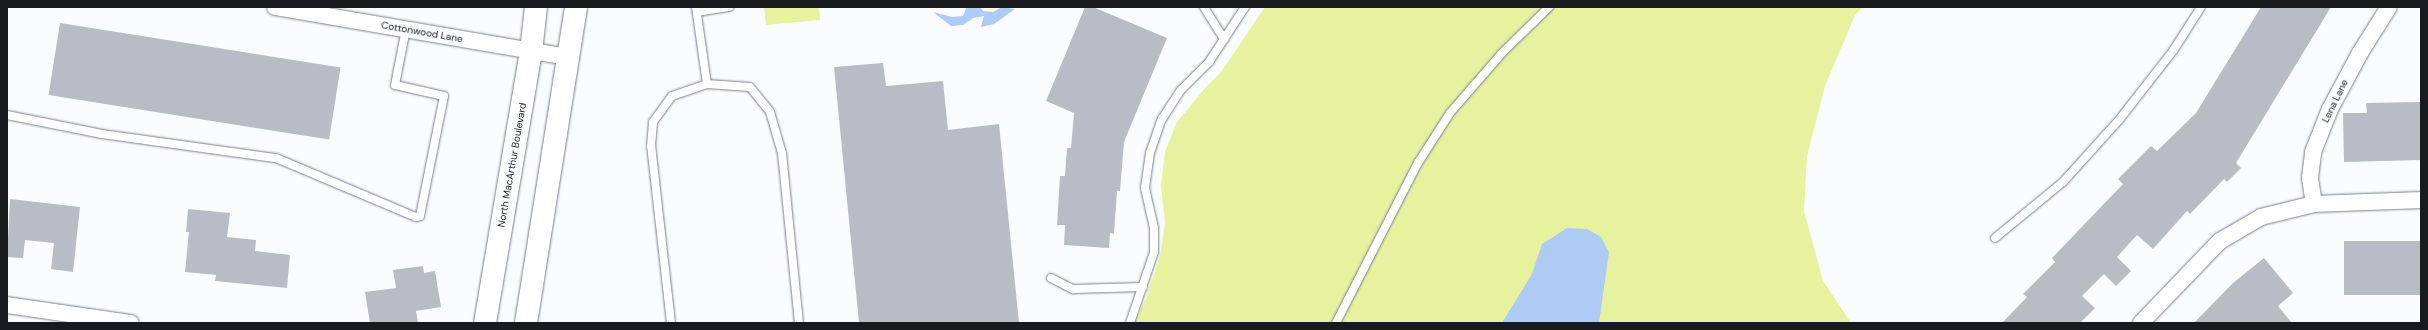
<!DOCTYPE html>
<style>
body{margin:0}
#map{position:relative;width:2428px;height:330px;overflow:hidden;background:#f9fbff;font-family:"DM Sans",sans-serif}
div>[style]{position:absolute}
.green>*{inset:0;background:#e6f29e}
.water>*{inset:0;background:#aecbf5}
.building>*{inset:0;background:#b8bdc5;transform-origin:0 0}
.roads{filter:drop-shadow(0 0 1px #7c8188) drop-shadow(0 0 1px #7c8188)}
.service>*{height:8px;margin:-4px;padding:0 4px;transform-origin:4px;border-radius:4px;background:#fff}
.minor>*{height:16px;margin:-8px;padding:0 8px;transform-origin:8px;border-radius:8px;background:#fff}
.secondary>*{height:22px;margin:-11px;padding:0 11px;transform-origin:11px;border-radius:11px;background:#fff}
span{translate:-50% -50%;white-space:nowrap;text-align:center;line-height:1.15;-webkit-text-stroke:4px #f9fbff;paint-order:stroke}
.street-label{font-size:10px;color:#181a1d}
.frame{position:absolute;inset:0;border:8px solid #181a1d;pointer-events:none}
</style>
<div id="map">
<div class="green">
<div style="clip-path:polygon(764px 7px,819px 7px,820px 20px,766px 25px)"></div>
<div style="clip-path:polygon(1265px 7px,1863px 7px,1855px 15px,1825px 86px,1807px 156px,1804px 211px,1823px 281px,1851px 323px,1134px 323px,1146px 298px,1160px 256px,1165px 223px,1161px 185px,1165px 152px,1177px 122px,1206px 87px,1221px 72px)"></div>
</div>
<div class="water">
<div style="clip-path:polygon(967px 7px,980px 7px,983px 11px,993px 12px,1002px 7px,1015px 9px,994px 24px,981px 27px,984px 16px,973px 18px,963px 25px,951px 26px,933px 12px,952px 17px,963px 16px)"></div>
<div style="clip-path:polygon(1567px 228px,1587px 229px,1601px 237px,1609px 252px,1599px 323px,1502px 323px,1532px 274px,1542px 244px)"></div>
</div>
<div class="building">
<div style="clip-path:polygon(1085px 7px,1093px 7px,1167px 38px,1124px 142px,1120px 191px,1117px 191px,1114px 234px,1110px 233px,1109px 248px,1064px 245px,1065px 225px,1057px 225px,1060px 176px,1065px 176px,1067px 148px,1071px 148px,1074px 113px,1046px 101px)"></div>
<div style="clip-path:polygon(2261px 7px,2331px 7px,2236px 163px,2241px 168px,2227px 182px,2224px 179px,2190px 214px,2187px 211px,2153px 249px,2137px 235px,2117px 257px,2131px 271px,2116px 286px,2104px 274px,2082px 296px,2095px 308px,2080px 323px,2002px 323px,2027px 297px,2023px 294px,2055px 262px,2052px 258px,2123px 184px,2118px 179px,2151px 146px,2157px 151px,2196px 113px)"></div>
<div style="left:60px;top:23px;width:284px;height:73px;rotate:9deg"></div>
<div style="clip-path:polygon(883px 63px,886px 86px,943px 81px,948px 130px,999px 124px,1019px 323px,859px 323px,834px 67px)"></div>
<div style="clip-path:polygon(2421px 102px,2421px 160px,2344px 162px,2343px 113px,2367px 113px,2366px 103px)"></div>
<div style="clip-path:polygon(10px 199px,80px 207px,73px 272px,51px 269px,54px 243px,25px 240px,23px 258px,7px 257px)"></div>
<div style="clip-path:polygon(188px 209px,230px 213px,227px 237px,256px 240px,255px 251px,290px 255px,287px 288px,215px 281px,216px 275px,185px 272px,189px 232px,186px 232px)"></div>
<div style="left:2421px;top:241px;width:54px;height:77px;rotate:90deg"></div>
<div style="clip-path:polygon(2264px 258px,2293px 293px,2278px 306px,2292px 323px,2194px 323px,2233px 283px)"></div>
<div style="clip-path:polygon(423px 266px,424px 273px,435px 271px,441px 307px,416px 311px,418px 323px,370px 323px,365px 292px,396px 288px,393px 270px)"></div>
</div>
<div class="roads">
<div class="service">
<div style="left:696px;top:7px;width:78px;rotate:81.9deg"></div>
<div style="left:1204px;top:7px;width:38px;rotate:58deg"></div>
<div style="left:697px;top:12px;width:33px;rotate:-9deg"></div>
<div style="left:7px;top:115px;width:97px;rotate:11.3deg"></div>
<div style="left:102px;top:134px;width:176px;rotate:7.9deg"></div>
<div style="left:276px;top:158px;width:152px;rotate:22.9deg"></div>
<div style="left:416px;top:217px;width:4px;rotate:-14deg"></div>
<div style="left:420px;top:216px;width:122px;rotate:-78.7deg"></div>
<div style="left:444px;top:96px;width:50px;rotate:-167.3deg"></div>
<div style="left:395px;top:85px;width:57px;rotate:-78.9deg"></div>
<div style="left:1995px;top:238px;width:88px;rotate:-39.5deg"></div>
<div style="left:2063px;top:182px;width:84px;rotate:-47.9deg"></div>
<div style="left:2119px;top:120px;width:88px;rotate:-52deg"></div>
<div style="left:2173px;top:51px;width:52px;rotate:-57.5deg"></div>
<div style="left:1051px;top:278px;width:25px;rotate:27deg"></div>
<div style="left:1073px;top:289px;width:70px;rotate:-1.6deg"></div>
<div style="left:671px;top:323px;width:178px;rotate:-96.4deg"></div>
<div style="left:651px;top:146px;width:24px;rotate:-85deg"></div>
<div style="left:653px;top:122px;width:32px;rotate:-54deg"></div>
<div style="left:672px;top:96px;width:37px;rotate:-19deg"></div>
<div style="left:707px;top:84px;width:43px;rotate:4deg"></div>
<div style="left:750px;top:87px;width:32px;rotate:51deg"></div>
<div style="left:770px;top:112px;width:43px;rotate:73.7deg"></div>
<div style="left:782px;top:153px;width:171px;rotate:84.3deg"></div>
<div style="left:1130px;top:323px;width:75px;rotate:-71.3deg"></div>
<div style="left:1154px;top:252px;width:24px;rotate:-90deg"></div>
<div style="left:1154px;top:228px;width:41px;rotate:-102.7deg"></div>
<div style="left:1145px;top:188px;width:35px;rotate:-82deg"></div>
<div style="left:1150px;top:153px;width:36px;rotate:-71deg"></div>
<div style="left:1162px;top:119px;width:35px;rotate:-57deg"></div>
<div style="left:1181px;top:90px;width:40px;rotate:-45deg"></div>
<div style="left:1209px;top:62px;width:66px;rotate:-56.8deg"></div>
<div style="left:1336px;top:323px;width:180px;rotate:-62.9deg"></div>
<div style="left:1418px;top:163px;width:59px;rotate:-57.4deg"></div>
<div style="left:1450px;top:113px;width:79px;rotate:-49.1deg"></div>
<div style="left:1502px;top:53px;width:66px;rotate:-44.4deg"></div>
</div>
<div class="minor">
<div style="left:275px;top:7px;width:297px;rotate:9.7deg"></div>
<div style="left:2314px;top:204px;width:26px;rotate:-99deg"></div>
<div style="left:2310px;top:178px;width:26px;rotate:-83deg"></div>
<div style="left:2313px;top:152px;width:46px;rotate:-68.4deg"></div>
<div style="left:2330px;top:109px;width:64px;rotate:-61.8deg"></div>
<div style="left:2360px;top:53px;width:54px;rotate:-57.8deg"></div>
<div style="left:7px;top:305px;width:125px;rotate:8.3deg"></div>
<div style="left:2141px;top:323px;width:114px;rotate:-46.1deg"></div>
<div style="left:2220px;top:241px;width:48px;rotate:-30.3deg"></div>
<div style="left:2261px;top:217px;width:55px;rotate:-13.8deg"></div>
<div style="left:2314px;top:204px;width:107px;rotate:-2.1deg"></div>
</div>
<div class="secondary">
<div style="left:485px;top:323px;width:275px;rotate:-80.4deg"></div>
<div style="left:531px;top:52px;width:45px;rotate:-83.7deg"></div>
<div style="left:526px;top:323px;width:320px;rotate:-81deg"></div>
</div>
</div>
<div class="street-label">
<span style="left:422px;top:32px;rotate:10deg">Cottonwood Lane</span>
<span style="left:2335px;top:101px;rotate:-64deg">Lena Lane</span>
<span style="left:512px;top:165px;rotate:-80deg">North MacArthur Boulevard</span>
</div>
<div class="frame"></div>
</div>
